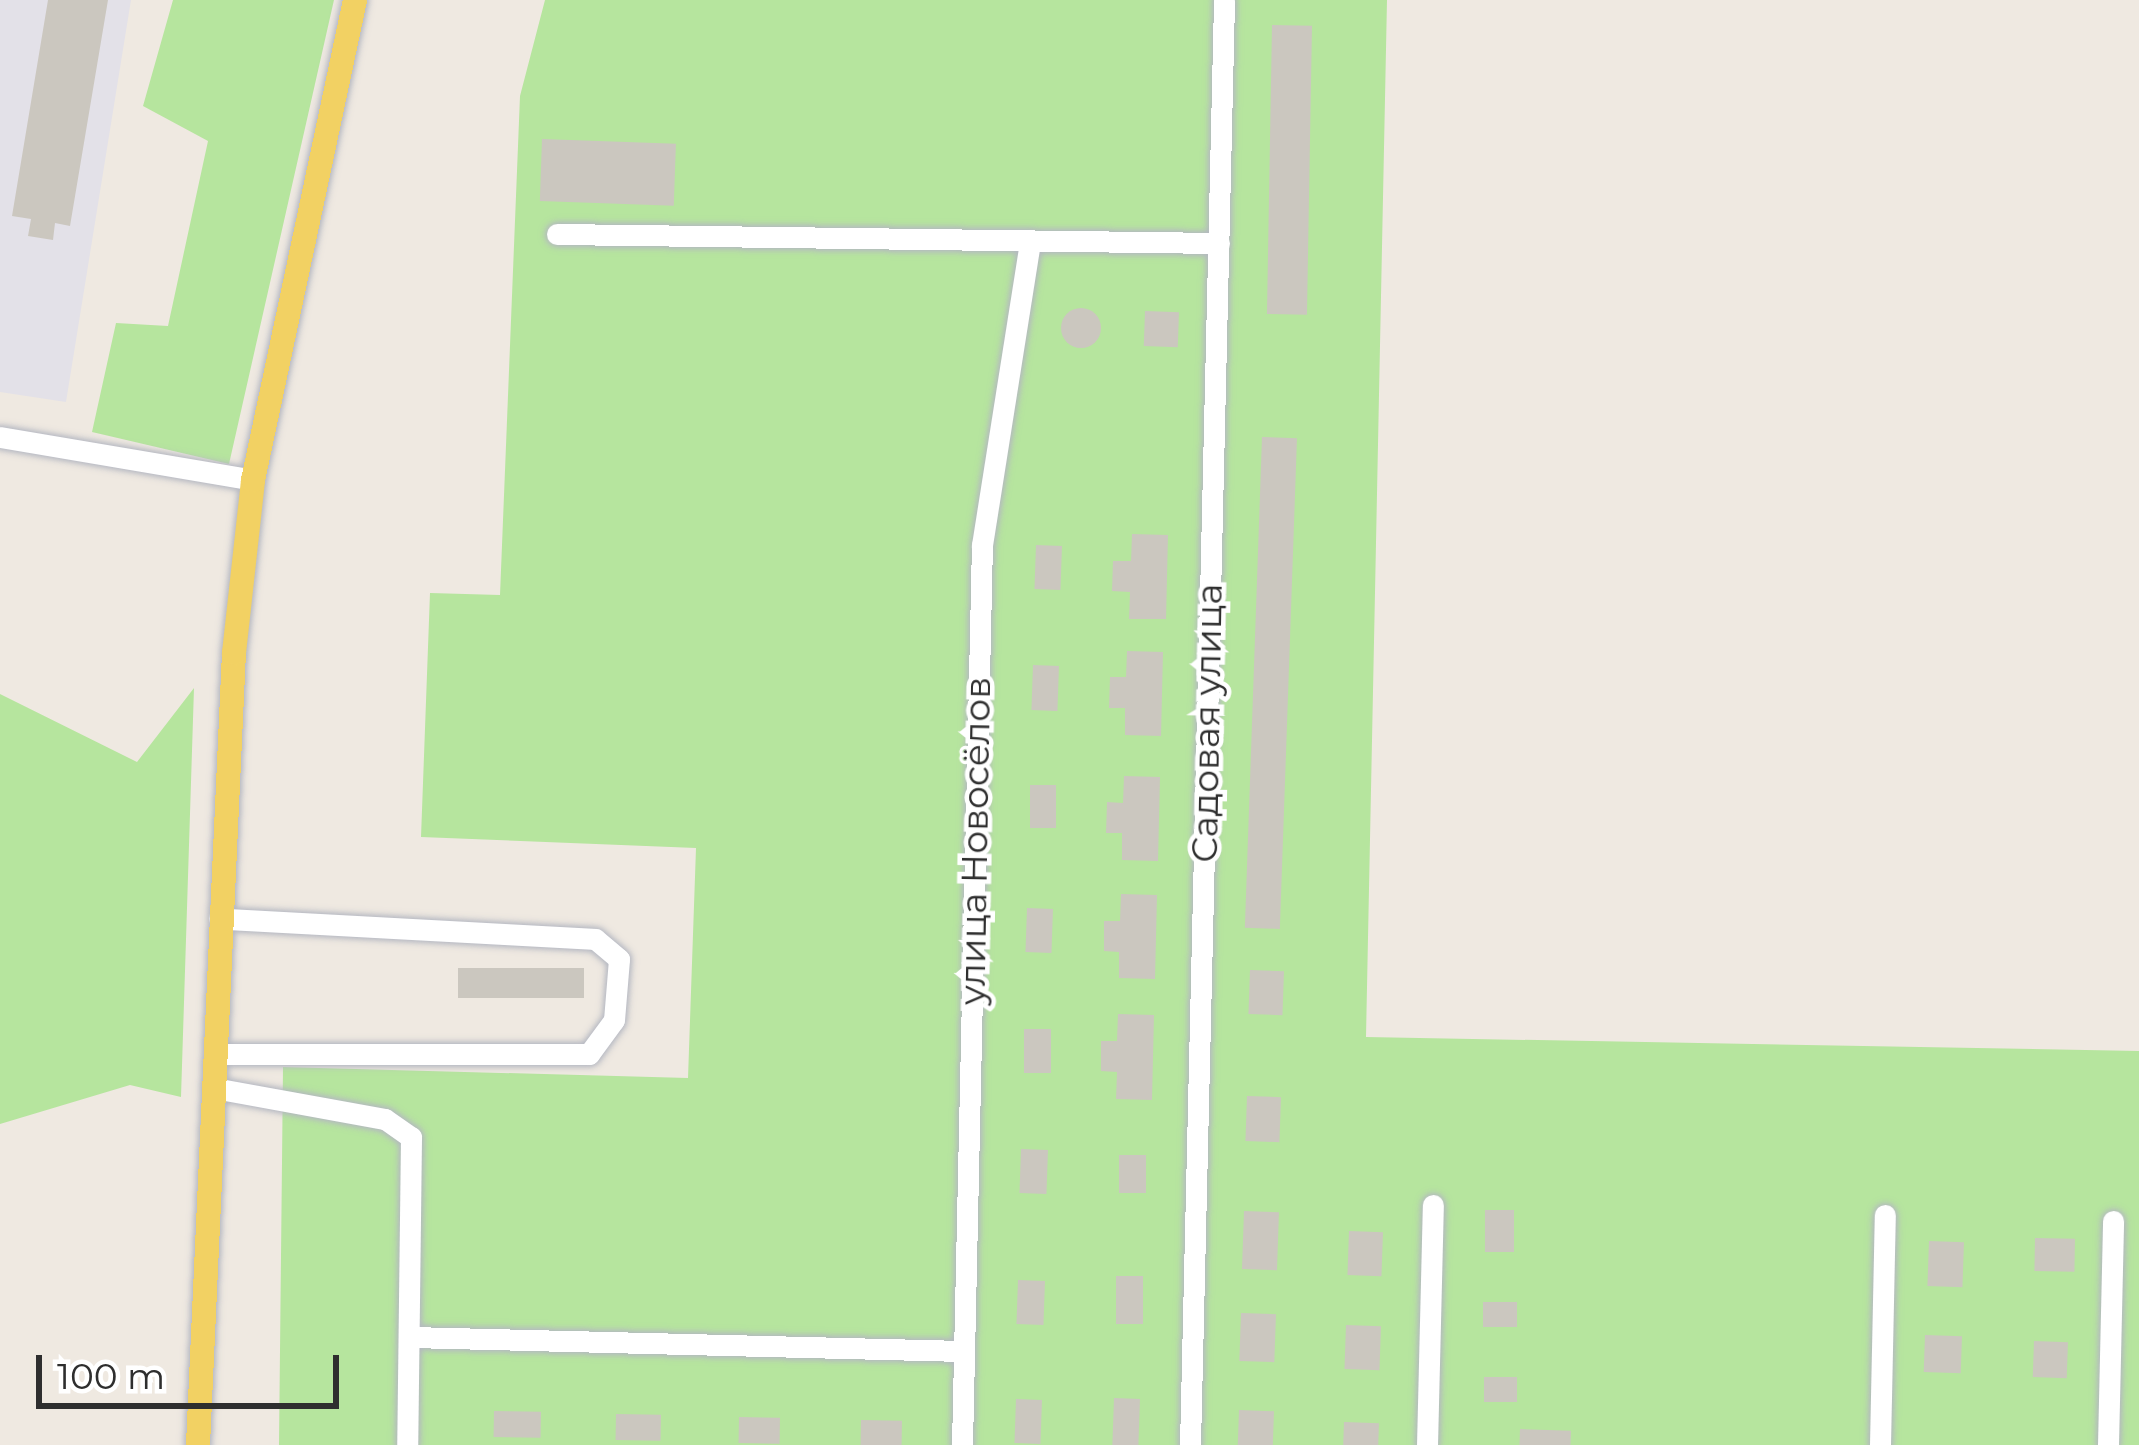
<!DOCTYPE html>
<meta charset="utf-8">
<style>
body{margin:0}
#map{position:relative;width:2139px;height:1445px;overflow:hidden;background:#efe9e1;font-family:Montserrat,sans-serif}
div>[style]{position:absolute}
.industrial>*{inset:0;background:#e3e1e8}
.green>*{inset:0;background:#b6e59e}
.building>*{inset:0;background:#cbc7bf;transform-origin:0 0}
.round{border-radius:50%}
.roads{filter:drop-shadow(0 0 3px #b4b7c1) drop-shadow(0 0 3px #b4b7c1)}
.minor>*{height:21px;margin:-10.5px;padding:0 10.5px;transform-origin:10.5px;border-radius:10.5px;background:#fff}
.major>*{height:24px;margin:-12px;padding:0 12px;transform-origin:12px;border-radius:12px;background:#f2d163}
span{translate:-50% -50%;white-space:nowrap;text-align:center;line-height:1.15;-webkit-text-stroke:9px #fff;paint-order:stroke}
.street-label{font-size:36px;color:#2e2e2e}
.scale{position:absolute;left:36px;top:1355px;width:303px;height:54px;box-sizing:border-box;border:6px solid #2e2e2e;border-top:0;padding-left:15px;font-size:36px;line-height:42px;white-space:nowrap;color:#2e2e2e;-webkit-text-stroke:9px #fff;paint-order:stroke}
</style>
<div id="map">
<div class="industrial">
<div style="clip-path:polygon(0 0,131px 0,66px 402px,0 392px)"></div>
</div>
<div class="green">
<div style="clip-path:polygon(173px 0,334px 0,229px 464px,92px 432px,116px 323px,168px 326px,208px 141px,143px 106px)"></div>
<div style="clip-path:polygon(545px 0,1387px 0,1366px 1037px,2139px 1051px,2139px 1445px,279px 1445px,283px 1067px,688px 1078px,696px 848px,421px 837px,430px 593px,500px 595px,520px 96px)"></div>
<div style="clip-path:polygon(194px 688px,181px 1097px,130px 1085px,0 1124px,0 694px,137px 762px)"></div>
</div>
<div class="building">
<div style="clip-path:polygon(48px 0,108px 0,70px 226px,55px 223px,53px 240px,28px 236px,31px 219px,12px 216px)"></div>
<div style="left:1272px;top:25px;width:40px;height:289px;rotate:1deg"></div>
<div style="left:542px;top:139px;width:134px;height:62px;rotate:2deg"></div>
<div class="round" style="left:1061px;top:308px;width:40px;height:40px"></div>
<div style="left:1145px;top:311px;width:34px;height:35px;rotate:2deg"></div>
<div style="left:1262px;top:437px;width:35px;height:491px;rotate:2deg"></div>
<div style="clip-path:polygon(1132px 534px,1168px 535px,1166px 619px,1129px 619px,1130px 592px,1112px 591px,1113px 561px,1131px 561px)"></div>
<div style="left:1036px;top:545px;width:26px;height:44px;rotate:2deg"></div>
<div style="clip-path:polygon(1127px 651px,1163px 652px,1161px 736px,1125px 735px,1125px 708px,1109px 708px,1110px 677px,1126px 677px)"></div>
<div style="left:1033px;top:665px;width:26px;height:45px;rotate:2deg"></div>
<div style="clip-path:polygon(1124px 776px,1160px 777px,1158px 861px,1122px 860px,1122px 833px,1106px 833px,1107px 802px,1123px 803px)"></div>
<div style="left:1030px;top:785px;width:26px;height:43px"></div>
<div style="clip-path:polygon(1121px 894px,1157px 895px,1155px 979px,1119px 978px,1119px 952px,1104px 951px,1104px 921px,1120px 921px)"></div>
<div style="left:1027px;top:908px;width:26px;height:44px;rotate:2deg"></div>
<div style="left:584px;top:968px;width:30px;height:126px;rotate:90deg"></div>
<div style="left:1250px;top:970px;width:34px;height:44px;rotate:2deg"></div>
<div style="clip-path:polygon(1118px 1014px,1154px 1015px,1152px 1100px,1116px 1099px,1117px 1072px,1101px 1071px,1101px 1041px,1117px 1041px)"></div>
<div style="left:1024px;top:1029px;width:27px;height:44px"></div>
<div style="left:1247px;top:1096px;width:34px;height:45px;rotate:2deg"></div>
<div style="left:1021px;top:1149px;width:27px;height:44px;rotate:2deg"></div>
<div style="left:1119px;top:1155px;width:27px;height:38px"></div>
<div style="left:1485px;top:1210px;width:29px;height:42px"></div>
<div style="left:1244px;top:1211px;width:35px;height:58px;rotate:2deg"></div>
<div style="left:1349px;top:1231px;width:34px;height:44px;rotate:2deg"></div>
<div style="left:2035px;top:1238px;width:40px;height:33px;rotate:1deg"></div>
<div style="left:1929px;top:1241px;width:35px;height:45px;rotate:2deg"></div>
<div style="left:1116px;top:1276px;width:27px;height:48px"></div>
<div style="left:1018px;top:1280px;width:27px;height:44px;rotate:2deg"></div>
<div style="left:1483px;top:1302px;width:34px;height:25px"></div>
<div style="left:1241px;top:1313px;width:35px;height:48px;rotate:2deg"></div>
<div style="left:1346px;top:1325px;width:35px;height:44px;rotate:2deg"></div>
<div style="left:1925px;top:1335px;width:37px;height:37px;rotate:2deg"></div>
<div style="left:2034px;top:1341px;width:34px;height:36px;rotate:2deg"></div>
<div style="left:1484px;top:1377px;width:33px;height:25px"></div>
<div style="left:1114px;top:1398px;width:26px;height:47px;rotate:2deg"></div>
<div style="left:1016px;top:1399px;width:26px;height:44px;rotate:2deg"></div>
<div style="left:1239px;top:1410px;width:35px;height:35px;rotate:2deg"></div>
<div style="left:494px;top:1411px;width:47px;height:26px;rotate:1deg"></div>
<div style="left:616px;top:1414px;width:45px;height:26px;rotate:1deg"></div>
<div style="left:739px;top:1417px;width:41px;height:26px;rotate:1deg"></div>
<div style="left:861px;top:1420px;width:41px;height:25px;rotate:1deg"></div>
<div style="left:1344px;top:1422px;width:35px;height:23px;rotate:2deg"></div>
<div style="left:1520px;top:1429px;width:51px;height:16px;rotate:2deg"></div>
</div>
<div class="roads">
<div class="minor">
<div style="left:557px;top:234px;width:662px;rotate:0.78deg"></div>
<div style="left:0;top:437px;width:257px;rotate:9.6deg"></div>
<div style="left:215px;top:1054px;width:374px"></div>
<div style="left:589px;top:1054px;width:42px;rotate:-53.7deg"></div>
<div style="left:614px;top:1020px;width:61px;rotate:-85.3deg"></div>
<div style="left:619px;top:959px;width:31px;rotate:-140deg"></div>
<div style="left:595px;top:939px;width:376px;rotate:-176.9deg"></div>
<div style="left:214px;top:1088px;width:174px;rotate:10.3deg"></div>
<div style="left:385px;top:1119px;width:32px;rotate:35deg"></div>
<div style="left:411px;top:1137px;width:308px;rotate:90.7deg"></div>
<div style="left:410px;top:1337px;width:554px;rotate:1.45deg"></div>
<div style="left:962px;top:1445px;width:900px;rotate:-88.73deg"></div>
<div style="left:982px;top:545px;width:308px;rotate:-81deg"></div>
<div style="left:1190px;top:1445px;width:1445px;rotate:-88.65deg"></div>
<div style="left:1427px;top:1445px;width:240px;rotate:-88.6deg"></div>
<div style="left:1880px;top:1445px;width:230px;rotate:-88.8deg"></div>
<div style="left:2108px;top:1445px;width:224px;rotate:-88.7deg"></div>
</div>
<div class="major">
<div style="left:198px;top:1445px;width:793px;rotate:-87.4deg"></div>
<div style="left:234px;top:653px;width:174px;rotate:-83.7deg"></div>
<div style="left:253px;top:480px;width:491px;rotate:-78deg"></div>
</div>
</div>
<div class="street-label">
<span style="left:1207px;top:723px;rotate:-89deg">Садовая улица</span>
<span style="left:975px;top:841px;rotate:-89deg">улица Новосёлов</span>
</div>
<div class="scale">100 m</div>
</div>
